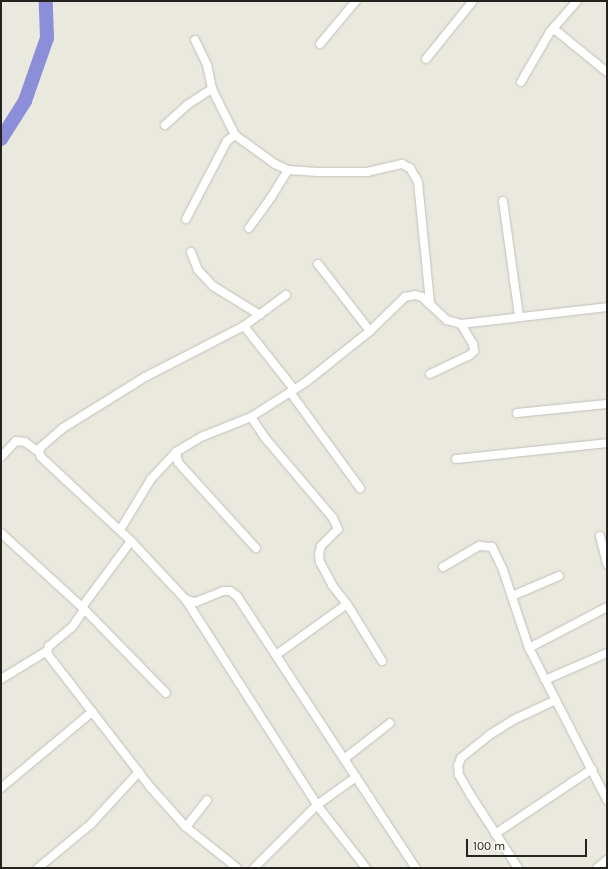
<!DOCTYPE html>
<style>
body{margin:0}
#map{position:relative;width:608px;height:869px;overflow:hidden;background:#eae9df;font-family:Karla,sans-serif}
div>[style]{position:absolute}
.river>*{height:14px;margin:-7px;padding:0 7px;transform-origin:7px;border-radius:7px;background:#8c8ed9}
.roads{filter:drop-shadow(0 0 1px #c1bfb6) drop-shadow(0 0 1px #c1bfb6)}
.minor>*{height:8px;margin:-4px;padding:0 4px;transform-origin:4px;border-radius:4px;background:#fff}
span{translate:-50% -50%;white-space:nowrap;text-align:center;line-height:1.15;-webkit-text-stroke:3px #f7f6ec;paint-order:stroke}
.frame{position:absolute;inset:0;border:2px solid #242320;pointer-events:none}
.scale{position:absolute;left:466px;top:839px;width:121px;height:18px;box-sizing:border-box;border:2px solid #242320;border-top:0;padding-left:5px;font-size:12px;line-height:14px;white-space:nowrap;color:#242320;-webkit-text-stroke:3px #f7f6ec;paint-order:stroke}
</style>
<div id="map">
<div class="river">
<div style="left:1px;top:139px;width:45px;rotate:-57.7deg"></div>
<div style="left:25px;top:101px;width:67px;rotate:-70.8deg"></div>
<div style="left:47px;top:38px;width:37px;rotate:-92deg"></div>
</div>
<div class="roads">
<div class="minor">
<div style="left:554px;top:29px;width:68px;rotate:39.1deg"></div>
<div style="left:195px;top:40px;width:28px;rotate:64deg"></div>
<div style="left:207px;top:65px;width:25px;rotate:78deg"></div>
<div style="left:212px;top:89px;width:51px;rotate:63.4deg"></div>
<div style="left:235px;top:135px;width:49px;rotate:35.9deg"></div>
<div style="left:275px;top:164px;width:14px;rotate:25deg"></div>
<div style="left:288px;top:170px;width:30px;rotate:4deg"></div>
<div style="left:318px;top:172px;width:49px"></div>
<div style="left:367px;top:172px;width:36px;rotate:-13deg"></div>
<div style="left:402px;top:164px;width:9px;rotate:27deg"></div>
<div style="left:410px;top:168px;width:16px;rotate:60deg"></div>
<div style="left:418px;top:182px;width:122px;rotate:84.3deg"></div>
<div style="left:320px;top:44px;width:56px;rotate:-50.1deg"></div>
<div style="left:426px;top:59px;width:75px;rotate:-51deg"></div>
<div style="left:521px;top:82px;width:58px;rotate:-59.9deg"></div>
<div style="left:550px;top:32px;width:41px;rotate:-48.9deg"></div>
<div style="left:165px;top:125px;width:30px;rotate:-42deg"></div>
<div style="left:187px;top:105px;width:30px;rotate:-33deg"></div>
<div style="left:503px;top:201px;width:117px;rotate:82.1deg"></div>
<div style="left:186px;top:219px;width:88px;rotate:-62.3deg"></div>
<div style="left:227px;top:141px;width:10px;rotate:-37deg"></div>
<div style="left:249px;top:228px;width:36px;rotate:-54deg"></div>
<div style="left:270px;top:199px;width:34px;rotate:-58deg"></div>
<div style="left:191px;top:252px;width:19px;rotate:69deg"></div>
<div style="left:198px;top:270px;width:22px;rotate:47deg"></div>
<div style="left:213px;top:286px;width:55px;rotate:31.7deg"></div>
<div style="left:318px;top:264px;width:85px;rotate:52.2deg"></div>
<div style="left:286px;top:295px;width:52px;rotate:143.6deg"></div>
<div style="left:244px;top:326px;width:111px;rotate:152.7deg"></div>
<div style="left:145px;top:377px;width:97px;rotate:148.1deg"></div>
<div style="left:63px;top:428px;width:29px;rotate:139deg"></div>
<div style="left:41px;top:447px;width:5px;rotate:112deg"></div>
<div style="left:39px;top:452px;width:5px;rotate:68deg"></div>
<div style="left:41px;top:457px;width:123px;rotate:43deg"></div>
<div style="left:131px;top:541px;width:81px;rotate:47deg"></div>
<div style="left:186px;top:600px;width:243px;rotate:57.4deg"></div>
<div style="left:317px;top:805px;width:48px;rotate:-35.7deg"></div>
<div style="left:244px;top:326px;width:80px;rotate:51.6deg"></div>
<div style="left:430px;top:374px;width:44px;rotate:-25.4deg"></div>
<div style="left:470px;top:355px;width:6px;rotate:-45deg"></div>
<div style="left:474px;top:351px;width:7px;rotate:-98deg"></div>
<div style="left:473px;top:344px;width:23px;rotate:-121deg"></div>
<div style="left:290px;top:392px;width:119px;rotate:53.9deg"></div>
<div style="left:517px;top:413px;width:90px;rotate:-5.7deg"></div>
<div style="left:251px;top:417px;width:27px;rotate:56deg"></div>
<div style="left:266px;top:439px;width:104px;rotate:49.7deg"></div>
<div style="left:333px;top:518px;width:12px;rotate:66deg"></div>
<div style="left:338px;top:529px;width:24px;rotate:135deg"></div>
<div style="left:321px;top:546px;width:8px;rotate:104deg"></div>
<div style="left:319px;top:554px;width:8px;rotate:83deg"></div>
<div style="left:320px;top:562px;width:26px;rotate:62deg"></div>
<div style="left:332px;top:585px;width:24px;rotate:52deg"></div>
<div style="left:347px;top:604px;width:67px;rotate:58.4deg"></div>
<div style="left:176px;top:452px;width:10px;rotate:79deg"></div>
<div style="left:178px;top:462px;width:9px;rotate:49deg"></div>
<div style="left:184px;top:469px;width:107px;rotate:47.7deg"></div>
<div style="left:1px;top:457px;width:22px;rotate:-47deg"></div>
<div style="left:16px;top:441px;width:9px;rotate:6deg"></div>
<div style="left:25px;top:442px;width:17px;rotate:36deg"></div>
<div style="left:456px;top:459px;width:152px;rotate:-6deg"></div>
<div style="left:120px;top:530px;width:60px;rotate:-58.7deg"></div>
<div style="left:151px;top:479px;width:37px;rotate:-47deg"></div>
<div style="left:176px;top:452px;width:29px;rotate:-31deg"></div>
<div style="left:201px;top:437px;width:54px;rotate:-21.8deg"></div>
<div style="left:251px;top:417px;width:65px;rotate:-32.5deg"></div>
<div style="left:306px;top:382px;width:82px;rotate:-38.6deg"></div>
<div style="left:370px;top:331px;width:49px;rotate:-44.2deg"></div>
<div style="left:405px;top:297px;width:10px;rotate:-11deg"></div>
<div style="left:415px;top:295px;width:7px;rotate:16deg"></div>
<div style="left:422px;top:297px;width:34px;rotate:43deg"></div>
<div style="left:447px;top:320px;width:15px;rotate:16deg"></div>
<div style="left:461px;top:324px;width:147px;rotate:-6.6deg"></div>
<div style="left:1px;top:533px;width:110px;rotate:42.4deg"></div>
<div style="left:82px;top:607px;width:120px;rotate:45.7deg"></div>
<div style="left:600px;top:536px;width:29px;rotate:76deg"></div>
<div style="left:443px;top:567px;width:42px;rotate:-30.3deg"></div>
<div style="left:479px;top:546px;width:13px;rotate:4deg"></div>
<div style="left:492px;top:547px;width:25px;rotate:64deg"></div>
<div style="left:503px;top:570px;width:82px;rotate:71.6deg"></div>
<div style="left:529px;top:648px;width:171px;rotate:62.8deg"></div>
<div style="left:512px;top:596px;width:51px;rotate:-23.1deg"></div>
<div style="left:186px;top:600px;width:10px;rotate:11deg"></div>
<div style="left:196px;top:602px;width:29px;rotate:-22deg"></div>
<div style="left:223px;top:591px;width:7px"></div>
<div style="left:230px;top:591px;width:9px;rotate:36deg"></div>
<div style="left:237px;top:596px;width:326px;rotate:56.7deg"></div>
<div style="left:82px;top:607px;width:82px;rotate:-53.4deg"></div>
<div style="left:84px;top:610px;width:21px;rotate:125deg"></div>
<div style="left:72px;top:627px;width:30px;rotate:140deg"></div>
<div style="left:49px;top:646px;width:5px;rotate:112deg"></div>
<div style="left:47px;top:651px;width:5px;rotate:68deg"></div>
<div style="left:49px;top:656px;width:167px;rotate:52.3deg"></div>
<div style="left:151px;top:788px;width:52px;rotate:48.1deg"></div>
<div style="left:186px;top:827px;width:65px;rotate:38.8deg"></div>
<div style="left:529px;top:648px;width:88px;rotate:-27.7deg"></div>
<div style="left:276px;top:655px;width:87px;rotate:-35.7deg"></div>
<div style="left:1px;top:679px;width:54px;rotate:-31.3deg"></div>
<div style="left:545px;top:680px;width:68px;rotate:-23.5deg"></div>
<div style="left:344px;top:759px;width:58px;rotate:-38deg"></div>
<div style="left:1px;top:788px;width:119px;rotate:-39.9deg"></div>
<div style="left:186px;top:827px;width:34px;rotate:-52deg"></div>
<div style="left:495px;top:834px;width:117px;rotate:-33.8deg"></div>
<div style="left:38px;top:868px;width:69px;rotate:-39.7deg"></div>
<div style="left:91px;top:824px;width:71px;rotate:-47.3deg"></div>
<div style="left:254px;top:868px;width:89px;rotate:-45deg"></div>
<div style="left:317px;top:805px;width:80px;rotate:52.1deg"></div>
<div style="left:518px;top:868px;width:88px;rotate:-123deg"></div>
<div style="left:470px;top:794px;width:22px;rotate:-120deg"></div>
<div style="left:459px;top:775px;width:9px;rotate:-96deg"></div>
<div style="left:458px;top:766px;width:9px;rotate:-69deg"></div>
<div style="left:461px;top:758px;width:38px;rotate:-39deg"></div>
<div style="left:491px;top:734px;width:26px;rotate:-32deg"></div>
<div style="left:513px;top:720px;width:47px;rotate:-24.9deg"></div>
<div style="left:597px;top:868px;width:13px;rotate:-39deg"></div>
</div>
</div>
<div class="frame"></div>
<div class="scale">100 m</div>
</div>
